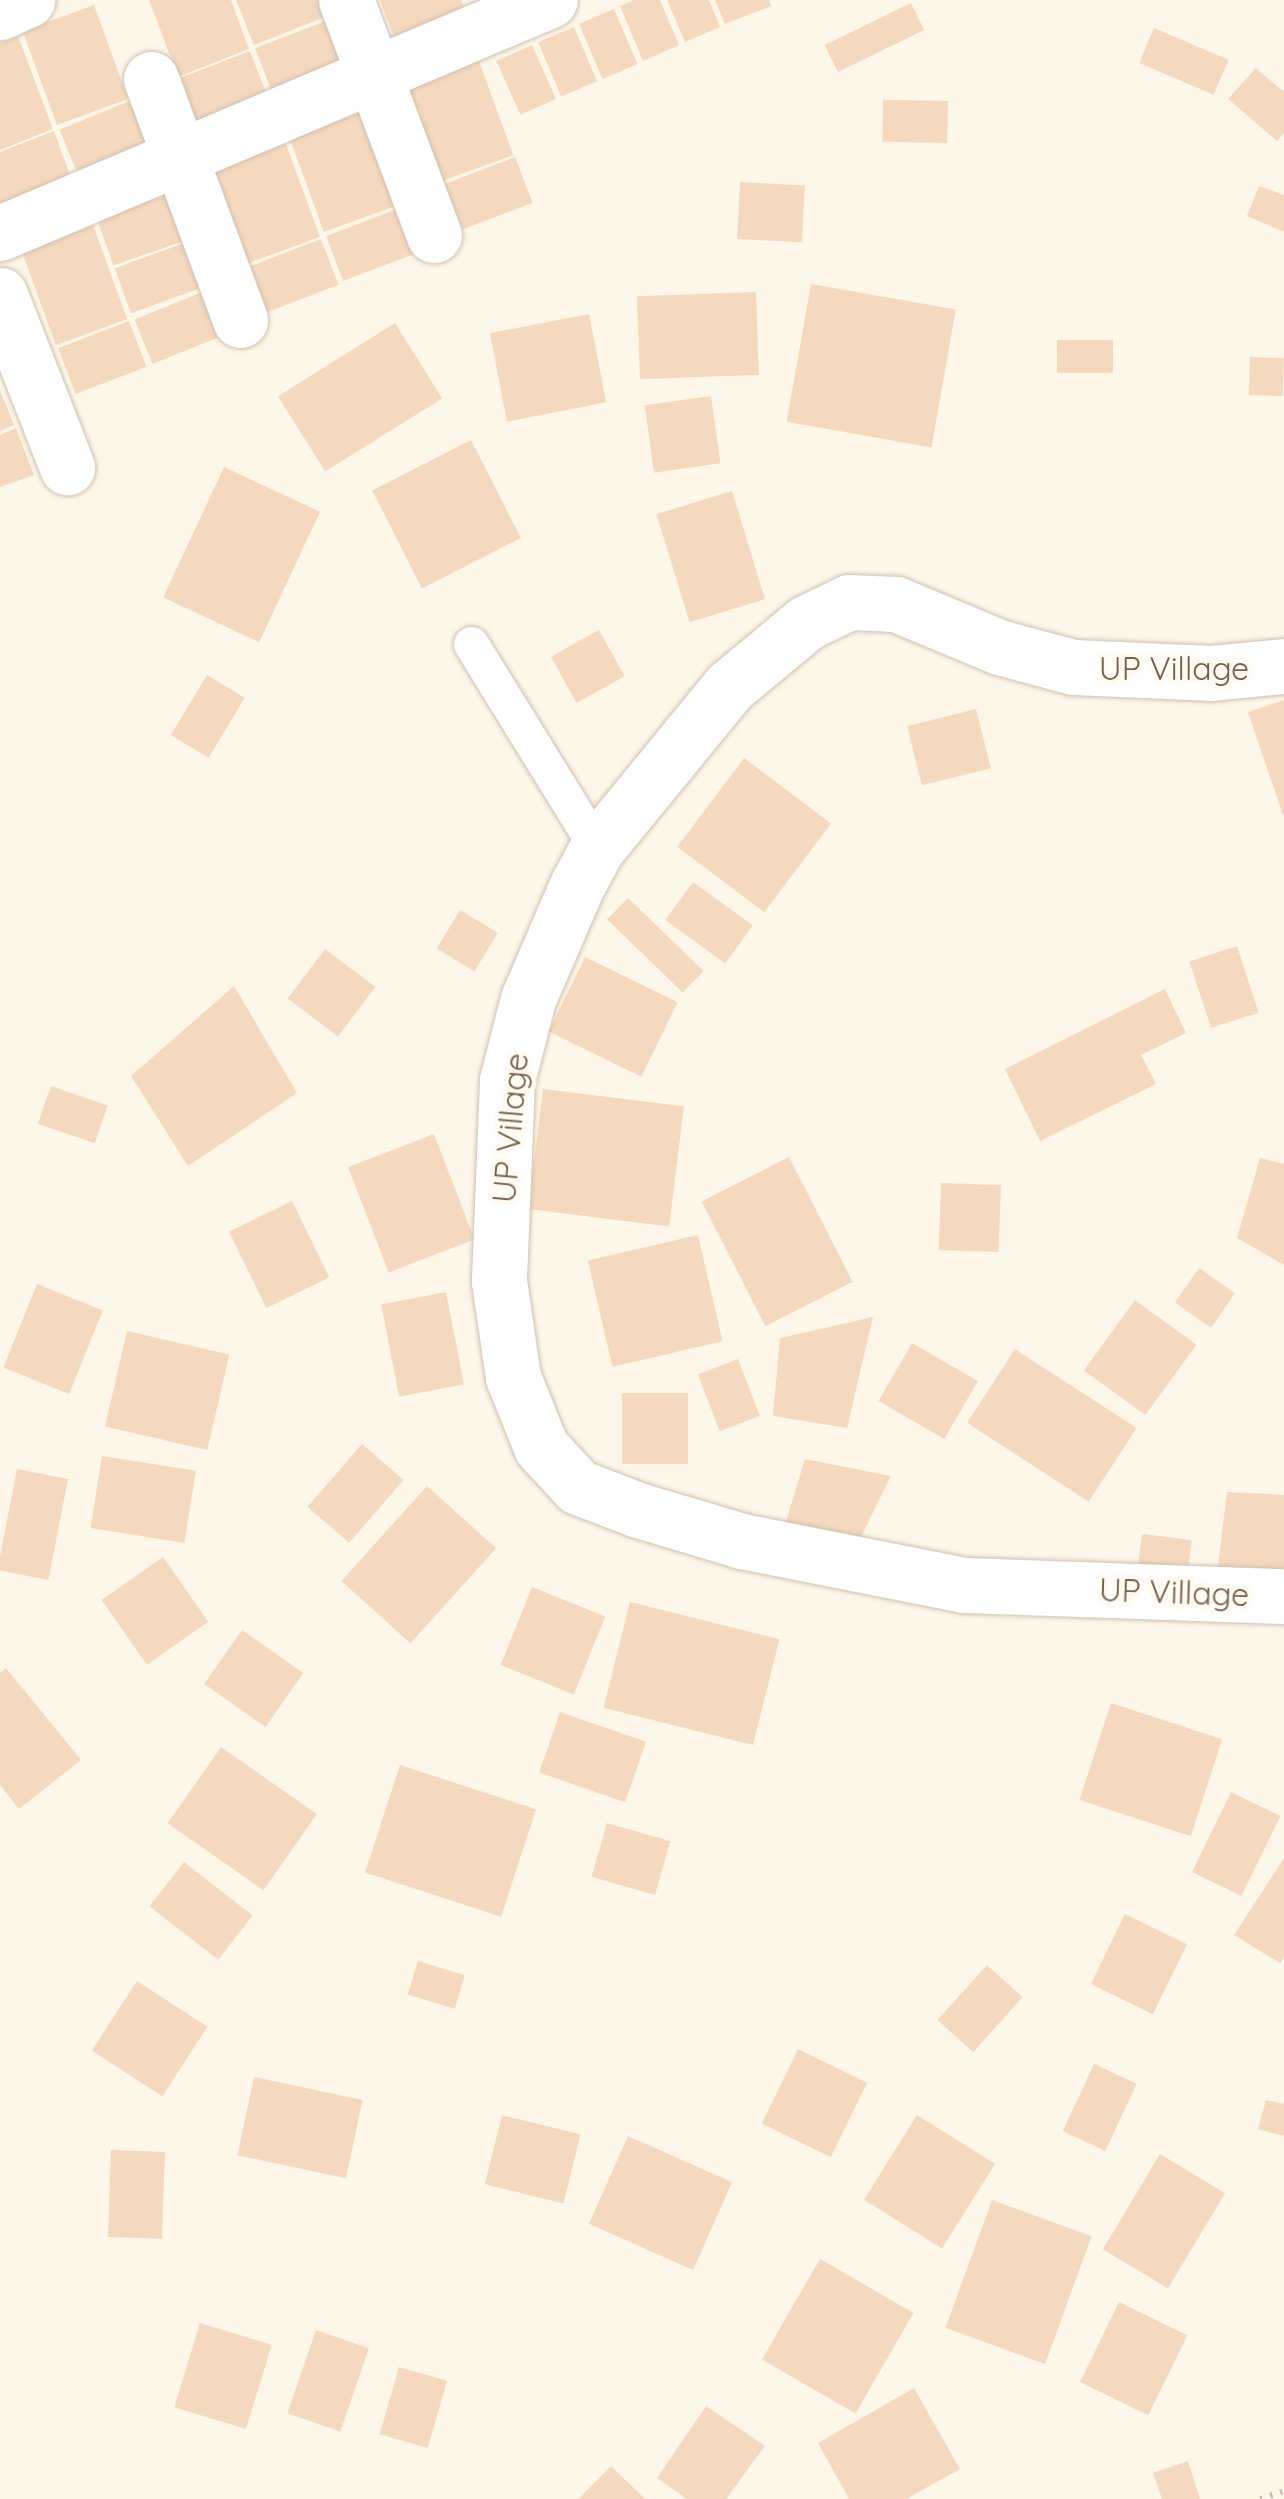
<!DOCTYPE html>
<style>
body{margin:0}
#map{position:relative;width:1284px;height:2499px;overflow:hidden;background:#fdf7e9;font-family:Quicksand,sans-serif}
div>[style]{position:absolute}
.building>*{inset:0;background:#f4d9bf;transform-origin:0 0}
.path>*{height:6px;margin-top:-3px;transform-origin:0;background:repeating-linear-gradient(90deg,#d9bda2 0 2.5px,transparent 0 10.5px)}
.roads{filter:drop-shadow(0 0 2px #d0c0ad) drop-shadow(0 0 2px #d0c0ad)}
.service>*{height:35px;margin:-17.5px;padding:0 17.5px;transform-origin:17.5px;border-radius:17.5px;background:#fff}
.minor>*{height:55px;margin:-27.5px;padding:0 27.5px;transform-origin:27.5px;border-radius:27.5px;background:#fff}
span{translate:-50% -50%;white-space:nowrap;text-align:center;line-height:1.15;-webkit-text-stroke:10px #fffbf0;paint-order:stroke}
.street-label{font-size:32px;color:#79604b}
</style>
<div id="map">
<div class="building">
<div style="clip-path:polygon(149px 0,231px 0,249px 49px,178px 77px)"></div>
<div style="clip-path:polygon(236px 0,319px 0,325px 17px,254px 45px)"></div>
<div style="clip-path:polygon(380px 0,461px 0,465px 10px,394px 37px)"></div>
<div style="clip-path:polygon(634px 0,660px 0,679px 45px,643px 61px,620px 6px)"></div>
<div style="clip-path:polygon(667px 0,709px 0,720px 27px,685px 42px)"></div>
<div style="clip-path:polygon(715px 0,769px 0,771px 6px,725px 24px)"></div>
<div style="left:911px;top:3px;width:30px;height:96px;rotate:64deg"></div>
<div style="left:94px;top:5px;width:100px;height:76px;rotate:70deg"></div>
<div style="left:614px;top:9px;width:60px;height:38px;rotate:67deg"></div>
<div style="left:326px;top:21px;width:48px;height:76px;rotate:69deg"></div>
<div style="left:574px;top:27px;width:59px;height:39px;rotate:67deg"></div>
<div style="left:1154px;top:28px;width:81px;height:38px;rotate:23deg"></div>
<div style="clip-path:polygon(18px 36px,53px 129px,0 150px,0 43px)"></div>
<div style="left:532px;top:45px;width:59px;height:39px;rotate:66deg"></div>
<div style="left:250px;top:51px;width:49px;height:76px;rotate:69deg"></div>
<div style="left:479px;top:61px;width:100px;height:76px;rotate:70deg"></div>
<div style="clip-path:polygon(1256px 68px,1284px 92px,1284px 133px,1277px 141px,1228px 99px)"></div>
<div style="left:130px;top:101px;width:48px;height:76px;rotate:68deg"></div>
<div style="left:948px;top:101px;width:42px;height:65px;rotate:91deg"></div>
<div style="left:361px;top:112px;width:100px;height:76px;rotate:70deg"></div>
<div style="clip-path:polygon(54px 131px,71px 178px,0 206px,0 152px)"></div>
<div style="left:286px;top:144px;width:99px;height:77px;rotate:70deg"></div>
<div style="left:515px;top:157px;width:49px;height:75px;rotate:69deg"></div>
<div style="left:740px;top:182px;width:65px;height:57px;rotate:3deg"></div>
<div style="clip-path:polygon(1259px 186px,1284px 195px,1284px 232px,1247px 216px)"></div>
<div style="left:170px;top:194px;width:49px;height:77px;rotate:71deg"></div>
<div style="left:397px;top:209px;width:48px;height:76px;rotate:69deg"></div>
<div style="left:93px;top:225px;width:100px;height:76px;rotate:70deg"></div>
<div style="left:321px;top:239px;width:49px;height:76px;rotate:69deg"></div>
<div style="left:187px;top:242px;width:48px;height:77px;rotate:70deg"></div>
<div style="left:811px;top:284px;width:147px;height:140px;rotate:10deg"></div>
<div style="left:205px;top:291px;width:48px;height:76px;rotate:68deg"></div>
<div style="left:756px;top:292px;width:83px;height:119px;rotate:88deg"></div>
<div style="left:589px;top:314px;width:90px;height:101px;rotate:79deg"></div>
<div style="left:129px;top:321px;width:49px;height:76px;rotate:69deg"></div>
<div style="left:395px;top:323px;width:89px;height:138px;rotate:58deg"></div>
<div style="left:1057px;top:340px;width:56px;height:33px"></div>
<div style="left:1250px;top:357px;width:34px;height:38px;rotate:2deg"></div>
<div style="clip-path:polygon(0 390px,14px 425px,0 431px)"></div>
<div style="left:711px;top:396px;width:68px;height:67px;rotate:82deg"></div>
<div style="clip-path:polygon(16px 428px,34px 475px,0 487px,0 435px)"></div>
<div style="left:471px;top:440px;width:110px;height:111px;rotate:63deg"></div>
<div style="left:224px;top:467px;width:106px;height:144px;rotate:25deg"></div>
<div style="left:732px;top:491px;width:113px;height:79px;rotate:73deg"></div>
<div style="left:599px;top:630px;width:53px;height:55px;rotate:61deg"></div>
<div style="left:207px;top:675px;width:44px;height:70px;rotate:31deg"></div>
<div style="clip-path:polygon(1284px 700px,1284px 815px,1283px 815px,1248px 712px)"></div>
<div style="left:976px;top:709px;width:61px;height:71px;rotate:76deg"></div>
<div style="left:744px;top:758px;width:109px;height:111px;rotate:37deg"></div>
<div style="left:693px;top:882px;width:74px;height:47px;rotate:36deg"></div>
<div style="left:628px;top:898px;width:105px;height:30px;rotate:44deg"></div>
<div style="left:460px;top:910px;width:44px;height:45px;rotate:31deg"></div>
<div style="left:1237px;top:946px;width:70px;height:50px;rotate:72deg"></div>
<div style="left:325px;top:949px;width:63px;height:62px;rotate:37deg"></div>
<div style="left:585px;top:957px;width:103px;height:83px;rotate:26deg"></div>
<div style="clip-path:polygon(234px 986px,297px 1093px,188px 1166px,131px 1076px)"></div>
<div style="clip-path:polygon(1165px 989px,1186px 1033px,1141px 1055px,1156px 1084px,1040px 1141px,1005px 1069px)"></div>
<div style="left:51px;top:1086px;width:60px;height:40px;rotate:19deg"></div>
<div style="left:543px;top:1089px;width:142px;height:121px;rotate:7deg"></div>
<div style="left:434px;top:1134px;width:113px;height:92px;rotate:69deg"></div>
<div style="left:789px;top:1157px;width:140px;height:98px;rotate:63deg"></div>
<div style="clip-path:polygon(1260px 1158px,1284px 1164px,1284px 1265px,1237px 1238px)"></div>
<div style="left:941px;top:1183px;width:60px;height:67px;rotate:2deg"></div>
<div style="left:292px;top:1201px;width:85px;height:70px;rotate:64deg"></div>
<div style="left:698px;top:1235px;width:109px;height:113px;rotate:77deg"></div>
<div style="left:1199px;top:1268px;width:44px;height:42px;rotate:35deg"></div>
<div style="left:37px;top:1284px;width:71px;height:90px;rotate:22deg"></div>
<div style="left:446px;top:1292px;width:94px;height:66px;rotate:79deg"></div>
<div style="left:1135px;top:1300px;width:76px;height:87px;rotate:36deg"></div>
<div style="clip-path:polygon(873px 1317px,847px 1428px,773px 1416px,780px 1338px)"></div>
<div style="left:127px;top:1331px;width:105px;height:98px;rotate:13deg"></div>
<div style="left:912px;top:1343px;width:76px;height:67px;rotate:30deg"></div>
<div style="left:1015px;top:1349px;width:145px;height:88px;rotate:33deg"></div>
<div style="left:738px;top:1359px;width:61px;height:43px;rotate:69deg"></div>
<div style="left:688px;top:1393px;width:71px;height:66px;rotate:90deg"></div>
<div style="left:362px;top:1444px;width:55px;height:83px;rotate:41deg"></div>
<div style="left:102px;top:1456px;width:95px;height:73px;rotate:9deg"></div>
<div style="clip-path:polygon(805px 1459px,891px 1476px,858px 1543px,785px 1525px)"></div>
<div style="left:17px;top:1469px;width:52px;height:103px;rotate:11deg"></div>
<div style="left:427px;top:1486px;width:93px;height:128px;rotate:42deg"></div>
<div style="clip-path:polygon(1227px 1492px,1284px 1495px,1284px 1582px,1216px 1583px)"></div>
<div style="left:1142px;top:1534px;width:50px;height:46px;rotate:7deg"></div>
<div style="left:163px;top:1557px;width:79px;height:75px;rotate:55deg"></div>
<div style="left:532px;top:1587px;width:79px;height:84px;rotate:22deg"></div>
<div style="left:630px;top:1602px;width:154px;height:109px;rotate:14deg"></div>
<div style="left:242px;top:1630px;width:75px;height:66px;rotate:35deg"></div>
<div style="clip-path:polygon(6px 1668px,81px 1760px,19px 1809px,0 1785px,0 1673px)"></div>
<div style="left:1111px;top:1703px;width:117px;height:102px;rotate:18deg"></div>
<div style="left:560px;top:1712px;width:91px;height:64px;rotate:19deg"></div>
<div style="left:221px;top:1747px;width:117px;height:93px;rotate:35deg"></div>
<div style="left:400px;top:1765px;width:143px;height:113px;rotate:18deg"></div>
<div style="left:1231px;top:1792px;width:55px;height:89px;rotate:26deg"></div>
<div style="left:607px;top:1823px;width:66px;height:56px;rotate:16deg"></div>
<div style="clip-path:polygon(1284px 1858px,1284px 1958px,1280px 1963px,1234px 1935px)"></div>
<div style="left:184px;top:1862px;width:87px;height:56px;rotate:38deg"></div>
<div style="left:1125px;top:1914px;width:69px;height:78px;rotate:26deg"></div>
<div style="left:418px;top:1961px;width:49px;height:35px;rotate:17deg"></div>
<div style="left:987px;top:1965px;width:48px;height:74px;rotate:42deg"></div>
<div style="left:137px;top:1981px;width:84px;height:83px;rotate:33deg"></div>
<div style="left:798px;top:2049px;width:77px;height:83px;rotate:26deg"></div>
<div style="left:1094px;top:2064px;width:47px;height:74px;rotate:25deg"></div>
<div style="left:254px;top:2077px;width:111px;height:80px;rotate:12deg"></div>
<div style="clip-path:polygon(1266px 2100px,1284px 2104px,1284px 2136px,1258px 2129px)"></div>
<div style="left:502px;top:2115px;width:81px;height:71px;rotate:14deg"></div>
<div style="left:917px;top:2115px;width:92px;height:100px;rotate:32deg"></div>
<div style="left:628px;top:2136px;width:114px;height:96px;rotate:24deg"></div>
<div style="left:111px;top:2150px;width:54px;height:87px;rotate:2deg"></div>
<div style="left:1160px;top:2154px;width:76px;height:111px;rotate:31deg"></div>
<div style="left:992px;top:2200px;width:106px;height:136px;rotate:20deg"></div>
<div style="left:820px;top:2259px;width:108px;height:116px;rotate:30deg"></div>
<div style="left:1119px;top:2302px;width:76px;height:89px;rotate:26deg"></div>
<div style="left:200px;top:2323px;width:75px;height:88px;rotate:17deg"></div>
<div style="left:316px;top:2330px;width:56px;height:88px;rotate:19deg"></div>
<div style="left:399px;top:2367px;width:50px;height:70px;rotate:16deg"></div>
<div style="clip-path:polygon(914px 2388px,960px 2469px,906px 2499px,849px 2499px,818px 2443px)"></div>
<div style="clip-path:polygon(706px 2406px,765px 2446px,726px 2499px,687px 2499px,657px 2478px)"></div>
<div style="clip-path:polygon(1188px 2461px,1200px 2499px,1162px 2499px,1153px 2473px)"></div>
<div style="clip-path:polygon(611px 2466px,645px 2499px,578px 2499px)"></div>
</div>
<div class="path">
<div style="left:1260px;top:2499px;width:25px;rotate:-18deg"></div>
</div>
<div class="roads">
<div class="service">
<div style="left:471px;top:644px;width:240px;rotate:58.3deg"></div>
</div>
<div class="minor">
<div style="left:346px;top:0;width:251px;rotate:69.5deg"></div>
<div style="left:0;top:12px;width:30px;rotate:-24deg"></div>
<div style="left:151px;top:79px;width:257px;rotate:69.7deg"></div>
<div style="left:0;top:233px;width:597px;rotate:-22.96deg"></div>
<div style="left:0;top:295px;width:185px;rotate:68.7deg"></div>
<div style="left:1284px;top:666px;width:73px;rotate:174.5deg"></div>
<div style="left:1211px;top:673px;width:138px;rotate:-177.5deg"></div>
<div style="left:1073px;top:667px;width:77px;rotate:-164.9deg"></div>
<div style="left:999px;top:647px;width:112px;rotate:-157.3deg"></div>
<div style="left:896px;top:604px;width:47px;rotate:-177.6deg"></div>
<div style="left:849px;top:602px;width:48px;rotate:154deg"></div>
<div style="left:806px;top:623px;width:100px;rotate:140.3deg"></div>
<div style="left:729px;top:687px;width:208px;rotate:129.3deg"></div>
<div style="left:597px;top:848px;width:40px;rotate:118deg"></div>
<div style="left:578px;top:883px;width:126px;rotate:113.3deg"></div>
<div style="left:528px;top:999px;width:84px;rotate:104.5deg"></div>
<div style="left:507px;top:1080px;width:201px;rotate:92.3deg"></div>
<div style="left:499px;top:1281px;width:97px;rotate:81.7deg"></div>
<div style="left:513px;top:1377px;width:75px;rotate:68.2deg"></div>
<div style="left:541px;top:1447px;width:54px;rotate:47.2deg"></div>
<div style="left:578px;top:1487px;width:64px;rotate:21deg"></div>
<div style="left:638px;top:1510px;width:109px;rotate:16.6deg"></div>
<div style="left:742px;top:1541px;width:226px;rotate:11.2deg"></div>
<div style="left:964px;top:1585px;width:320px;rotate:2deg"></div>
</div>
</div>
<div class="street-label">
<span style="left:1174px;top:668px">UP Village</span>
<span style="left:510px;top:1128px;rotate:-85deg">UP Village</span>
<span style="left:1174px;top:1592px;rotate:2deg">UP Village</span>
</div>
</div>
